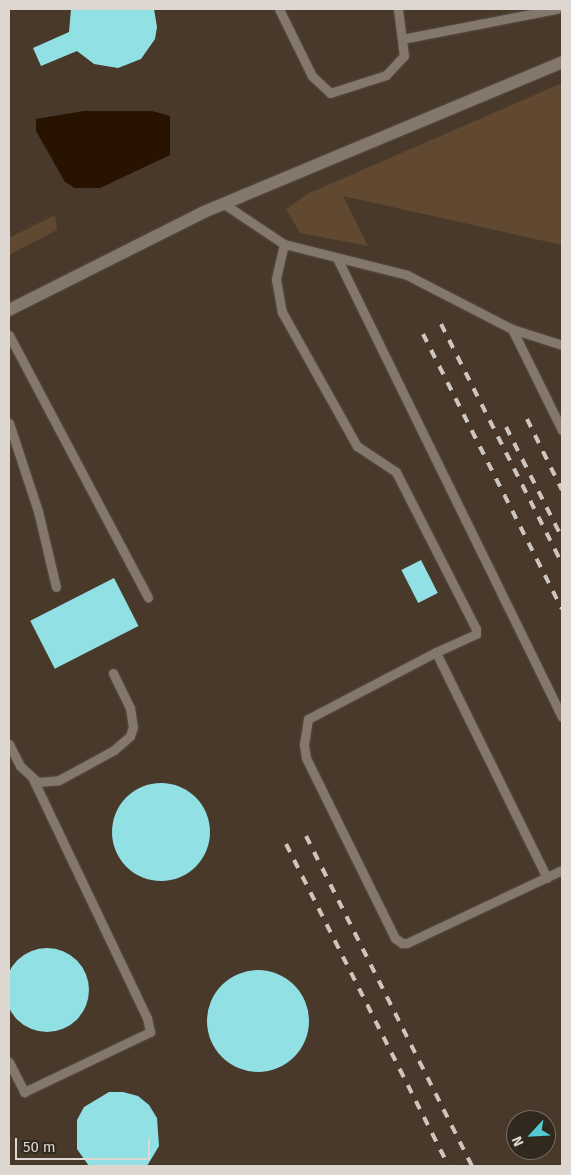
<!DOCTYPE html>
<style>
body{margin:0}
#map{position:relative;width:571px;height:1175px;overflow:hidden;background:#3c3228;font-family:"Fira Sans",sans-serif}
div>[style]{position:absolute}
.built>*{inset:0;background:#48392a}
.green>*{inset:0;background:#614830}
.water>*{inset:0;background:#271300}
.building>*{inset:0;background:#91e1e4;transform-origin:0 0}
.round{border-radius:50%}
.roads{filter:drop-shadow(0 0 1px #574e47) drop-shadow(0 0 1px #574e47)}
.service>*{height:9px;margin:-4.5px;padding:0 4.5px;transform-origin:4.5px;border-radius:4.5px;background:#84786d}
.minor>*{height:12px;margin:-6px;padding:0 6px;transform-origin:6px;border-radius:6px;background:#84786d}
.rail>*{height:4px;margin-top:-2px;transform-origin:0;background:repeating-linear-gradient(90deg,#cdc6bf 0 9px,transparent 0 18px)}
span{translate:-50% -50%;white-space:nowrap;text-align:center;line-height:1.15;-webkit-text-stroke:5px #31281e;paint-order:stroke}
.frame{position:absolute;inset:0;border:10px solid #ded7d1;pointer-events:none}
.north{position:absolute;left:506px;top:1110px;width:50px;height:50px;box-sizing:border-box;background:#31281e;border:1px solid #766e66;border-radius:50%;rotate:245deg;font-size:14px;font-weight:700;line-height:20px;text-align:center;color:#ded7d1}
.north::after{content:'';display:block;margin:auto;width:18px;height:22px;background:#52ccd0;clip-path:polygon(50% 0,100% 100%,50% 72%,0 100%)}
.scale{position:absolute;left:15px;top:1138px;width:135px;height:22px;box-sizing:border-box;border:2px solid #ded7d1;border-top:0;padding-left:6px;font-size:15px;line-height:18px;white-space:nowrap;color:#ded7d1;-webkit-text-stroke:4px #31281e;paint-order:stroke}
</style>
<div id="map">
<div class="built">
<div style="clip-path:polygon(evenodd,9px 9px,562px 9px,562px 1166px,9px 1166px,9px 9px,516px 1120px,546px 1120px,546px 1150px,516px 1150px,516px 1120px)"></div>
</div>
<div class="green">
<div style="clip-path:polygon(562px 83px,562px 245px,343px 196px,368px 246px,300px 233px,286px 209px,307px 194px)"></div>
<div style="clip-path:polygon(55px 215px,57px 230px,9px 255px,9px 238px)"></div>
</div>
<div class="water">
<div style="clip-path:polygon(84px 111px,152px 111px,170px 116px,170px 155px,100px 188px,75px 188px,65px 182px,36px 131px,36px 119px)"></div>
</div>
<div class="building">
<div style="clip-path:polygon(71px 9px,154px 9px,157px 27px,155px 39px,141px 59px,118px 68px,94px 64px,77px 51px,41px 66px,33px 48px,69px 32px)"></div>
<div style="left:421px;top:560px;width:37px;height:22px;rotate:63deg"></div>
<div style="left:114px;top:578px;width:54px;height:94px;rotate:63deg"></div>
<div class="round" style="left:112px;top:783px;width:98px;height:98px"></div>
<div class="round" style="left:5px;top:948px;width:84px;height:84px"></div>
<div class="round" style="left:207px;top:970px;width:102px;height:102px"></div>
<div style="clip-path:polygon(109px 1092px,123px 1092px,138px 1096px,149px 1105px,157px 1118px,159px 1146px,147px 1166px,89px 1166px,77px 1149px,77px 1120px,84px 1107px)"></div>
</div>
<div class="roads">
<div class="service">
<div style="left:279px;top:9px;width:75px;rotate:63.8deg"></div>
<div style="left:312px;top:76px;width:25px;rotate:43deg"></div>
<div style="left:330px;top:93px;width:59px;rotate:-17.8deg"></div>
<div style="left:386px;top:75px;width:26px;rotate:-47deg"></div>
<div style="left:404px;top:56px;width:47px;rotate:-97.3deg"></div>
<div style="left:402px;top:39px;width:158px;rotate:-11deg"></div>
<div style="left:224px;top:204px;width:72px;rotate:33.7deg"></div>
<div style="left:284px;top:244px;width:127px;rotate:14.1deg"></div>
<div style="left:407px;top:275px;width:118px;rotate:27.2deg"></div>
<div style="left:512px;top:329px;width:52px;rotate:17.7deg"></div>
<div style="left:284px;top:244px;width:36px;rotate:103deg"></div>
<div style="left:276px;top:279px;width:34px;rotate:80deg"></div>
<div style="left:282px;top:312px;width:154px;rotate:60.8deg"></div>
<div style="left:357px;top:446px;width:47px;rotate:33.7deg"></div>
<div style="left:396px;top:472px;width:176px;rotate:63deg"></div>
<div style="left:476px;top:629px;width:5px;rotate:90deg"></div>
<div style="left:476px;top:634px;width:44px;rotate:155.8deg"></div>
<div style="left:337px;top:258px;width:511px;rotate:63.89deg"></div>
<div style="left:512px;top:329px;width:113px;rotate:63.7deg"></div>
<div style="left:9px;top:335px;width:297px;rotate:62.1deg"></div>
<div style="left:9px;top:423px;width:93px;rotate:71.8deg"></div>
<div style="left:38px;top:511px;width:78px;rotate:76.7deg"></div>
<div style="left:9px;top:744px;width:25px;rotate:63deg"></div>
<div style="left:20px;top:766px;width:24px;rotate:42deg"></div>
<div style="left:38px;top:782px;width:21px;rotate:-5deg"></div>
<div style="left:59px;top:780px;width:63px;rotate:-28.6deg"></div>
<div style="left:114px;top:750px;width:21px;rotate:-41deg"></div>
<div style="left:130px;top:736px;width:9px;rotate:-72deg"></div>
<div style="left:133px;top:727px;width:19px;rotate:-99deg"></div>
<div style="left:130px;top:708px;width:39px;rotate:-116deg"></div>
<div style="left:547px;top:878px;width:252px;rotate:-116.2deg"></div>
<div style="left:436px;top:652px;width:144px;rotate:152.4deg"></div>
<div style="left:308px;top:719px;width:26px;rotate:99deg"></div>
<div style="left:304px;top:745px;width:13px;rotate:81deg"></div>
<div style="left:306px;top:758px;width:201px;rotate:63.7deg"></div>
<div style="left:395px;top:938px;width:9px;rotate:36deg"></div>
<div style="left:402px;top:943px;width:5px"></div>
<div style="left:407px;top:943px;width:171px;rotate:-25.2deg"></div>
<div style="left:9px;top:1062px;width:34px;rotate:63deg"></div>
<div style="left:24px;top:1092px;width:140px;rotate:-25.5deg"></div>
<div style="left:150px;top:1032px;width:14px;rotate:-102deg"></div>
<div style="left:147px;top:1018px;width:265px;rotate:-115.5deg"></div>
</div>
<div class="minor">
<div style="left:9px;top:310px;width:218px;rotate:-26.7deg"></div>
<div style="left:204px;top:212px;width:388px;rotate:-22.7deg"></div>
</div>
</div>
<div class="rail">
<div style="left:441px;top:324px;width:269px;rotate:63.2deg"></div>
<div style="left:423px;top:334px;width:308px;rotate:63.2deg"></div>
<div style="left:527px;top:419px;width:79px;rotate:63.8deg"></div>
<div style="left:506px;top:427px;width:124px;rotate:63.2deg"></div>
<div style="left:306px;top:836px;width:369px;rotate:63.3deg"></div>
<div style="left:286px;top:844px;width:361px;rotate:63.2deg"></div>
</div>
<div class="frame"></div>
<div class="north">N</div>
<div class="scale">50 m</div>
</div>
